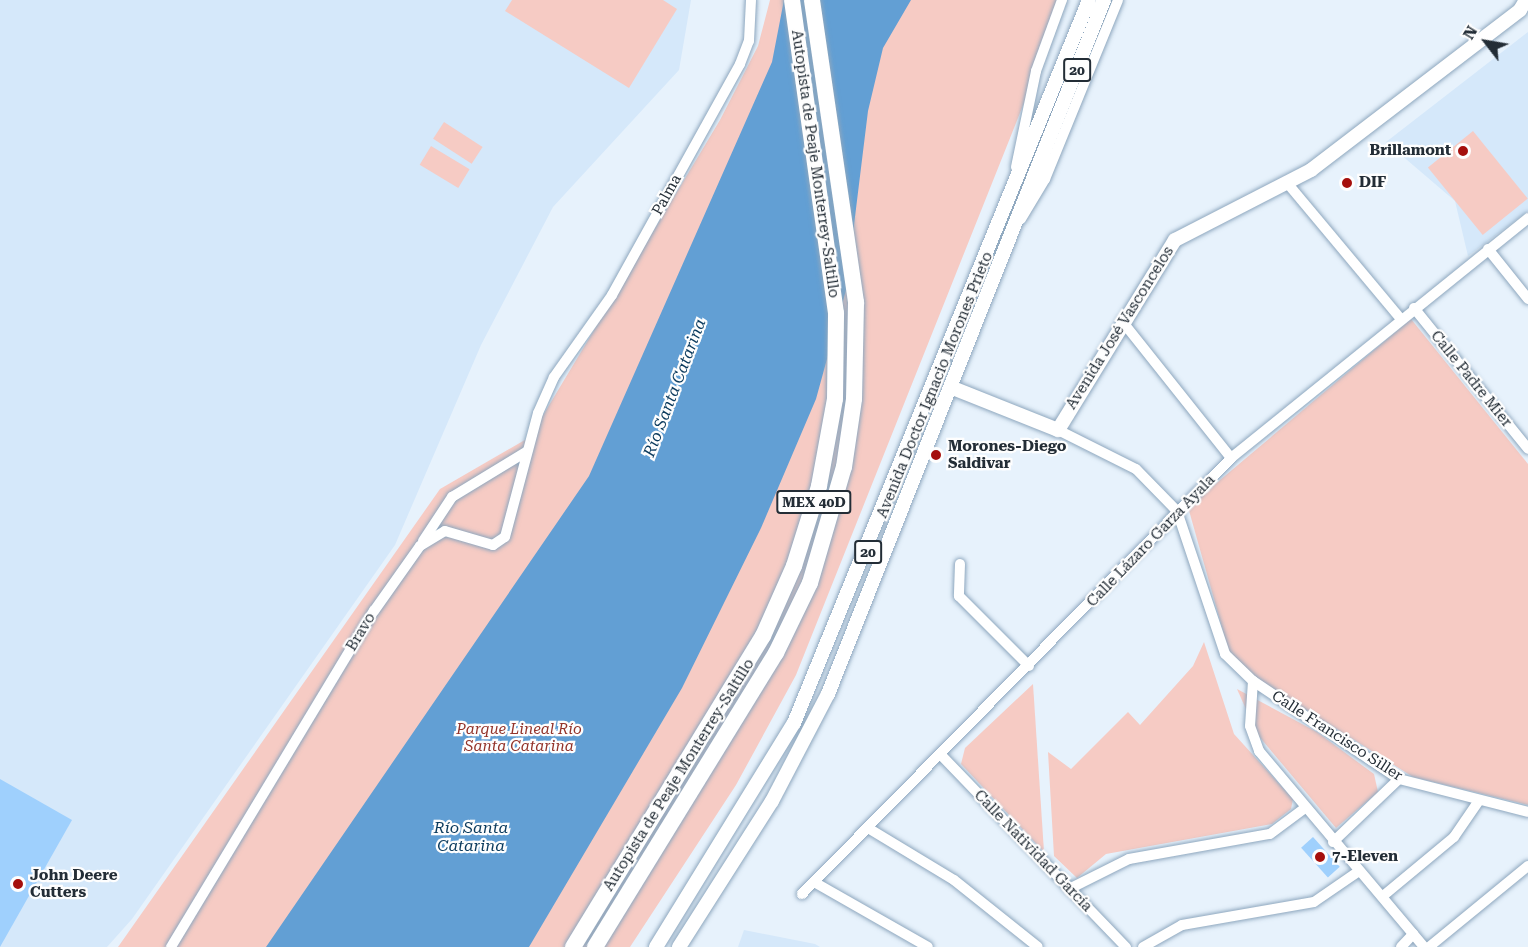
<!DOCTYPE html>
<meta charset="utf-8">
<style>
body{margin:0}
#map{position:relative;width:1528px;height:947px;overflow:hidden;background:#e7f2fc;font-family:"Roboto Serif",serif}
div>[style]{position:absolute}
.built>*{inset:0;background:#d5e8fa}
.green>*{inset:0;background:#f6cbc4;transform-origin:0 0}
.water>*{inset:0;background:#629fd4}
.building>*{inset:0;background:#9fd0fd;transform-origin:0 0}
.roads{filter:drop-shadow(0 0 2px #8ea7be) drop-shadow(0 0 2px #8ea7be)}
.minor>*{height:10px;margin:-5px;padding:0 5px;transform-origin:5px;border-radius:5px;background:#fff}
.major>*{height:14px;margin:-7px;padding:0 7px;transform-origin:7px;border-radius:7px;background:#fff}
.highway>*{height:16px;margin:-8px;padding:0 8px;transform-origin:8px;border-radius:8px;background:#fff}
.dots>*{width:16px;height:16px;translate:-50% -50%;box-sizing:border-box;border:3px solid #fefefe;border-radius:50%}
span{translate:-50% -50%;white-space:nowrap;text-align:center;line-height:1.15;-webkit-text-stroke:4.5px #fefefe;paint-order:stroke}
.shield-label span{padding:2px 4px;background:#fefefe;border:2px solid;border-radius:4px;-webkit-text-stroke-width:0}
.shield-label{font-size:14px;color:#232d36;font-weight:700}
.poi-label{font-size:15px;color:#232d36;font-weight:700}
.right{translate:-100% -50%;text-align:right}
.left{translate:0 -50%;text-align:left}
.street-label{font-size:15px;color:#232d36}
.park-label{font-size:15px;color:#93332a;font-style:italic}
.water-label{font-size:16px;color:#0a3a5d;font-style:italic}
.north{position:absolute;left:1456px;top:12px;width:60px;height:60px;-webkit-text-stroke:4px #fefefe;paint-order:stroke;rotate:301deg;font-size:16px;font-weight:700;line-height:24px;text-align:center;color:#232d36}
.north::after{content:'';display:block;margin:auto;width:21px;height:27px;background:#232d36;clip-path:polygon(50% 0,100% 100%,50% 72%,0 100%)}
</style>
<div id="map">
<div class="built">
<div style="clip-path:polygon(0 0,691px 0,679px 70px,553px 207px,481px 345px,395px 545px,132px 919px,107px 947px,0 947px)"></div>
<div style="clip-path:polygon(1528px 32px,1528px 211px,1468px 256px,1455px 201px,1386px 142px)"></div>
<div style="clip-path:polygon(744px 930px,815px 944px,820px 947px,738px 947px)"></div>
</div>
<div class="green">
<div style="clip-path:polygon(512px 0,663px 0,677px 9px,629px 88px,505px 11px)"></div>
<div style="clip-path:polygon(770px 0,1065px 0,796px 675px,736px 785px,630px 947px,118px 947px,440px 489px,530px 437px,720px 120px,758px 46px)"></div>
<div style="left:444px;top:122px;width:46px;height:20px;rotate:33deg"></div>
<div style="left:1473px;top:131px;width:87px;height:58px;rotate:51deg"></div>
<div style="left:431px;top:146px;width:45px;height:22px;rotate:31deg"></div>
<div style="clip-path:polygon(1411px 319px,1528px 464px,1528px 805px,1413px 777px,1232px 663px,1188px 507px)"></div>
<div style="clip-path:polygon(1204px 642px,1234px 734px,1293px 799px,1291px 809px,1272px 824px,1106px 854px,1077px 878px,1054px 856px,1048px 752px,1071px 769px,1128px 712px,1140px 725px,1193px 666px)"></div>
<div style="clip-path:polygon(1033px 684px,1044px 852px,961px 764px,965px 748px)"></div>
<div style="clip-path:polygon(1237px 689px,1317px 732px,1374px 774px,1378px 792px,1336px 828px,1257px 734px)"></div>
</div>
<div class="water">
<div style="clip-path:polygon(784px 0,911px 0,883px 48px,868px 111px,846px 290px,816px 399px,761px 528px,682px 688px,529px 947px,266px 947px,589px 476px,772px 62px)"></div>
</div>
<div class="building">
<div style="clip-path:polygon(0 779px,72px 820px,0 947px)"></div>
<div style="left:1313px;top:837px;width:40px;height:16px;rotate:48deg"></div>
</div>
<div class="roads">
<div class="minor">
<div style="left:1016px;top:167px;width:98px;rotate:-78.2deg"></div>
<div style="left:1036px;top:71px;width:76px;rotate:-69.9deg"></div>
<div style="left:1288px;top:184px;width:176px;rotate:50.1deg"></div>
<div style="left:1021px;top:219px;width:47px;rotate:-59deg"></div>
<div style="left:1045px;top:179px;width:193px;rotate:-67.8deg"></div>
<div style="left:1488px;top:249px;width:64px;rotate:51.3deg"></div>
<div style="left:1414px;top:308px;width:181px;rotate:51deg"></div>
<div style="left:1122px;top:321px;width:175px;rotate:51.5deg"></div>
<div style="left:1058px;top:430px;width:87px;rotate:26.6deg"></div>
<div style="left:1136px;top:469px;width:59px;rotate:45.7deg"></div>
<div style="left:1177px;top:511px;width:151px;rotate:71.4deg"></div>
<div style="left:1225px;top:654px;width:39px;rotate:44deg"></div>
<div style="left:1253px;top:681px;width:176px;rotate:33.9deg"></div>
<div style="left:1399px;top:779px;width:133px;rotate:14.3deg"></div>
<div style="left:423px;top:541px;width:53px;rotate:-56.6deg"></div>
<div style="left:452px;top:497px;width:87px;rotate:-31.3deg"></div>
<div style="left:960px;top:564px;width:32px;rotate:92deg"></div>
<div style="left:959px;top:596px;width:99px;rotate:45deg"></div>
<div style="left:1253px;top:681px;width:45px;rotate:93.8deg"></div>
<div style="left:1250px;top:726px;width:27px;rotate:70deg"></div>
<div style="left:1259px;top:751px;width:256px;rotate:49.9deg"></div>
<div style="left:941px;top:755px;width:267px;rotate:46.1deg"></div>
<div style="left:868px;top:828px;width:100px;rotate:31.2deg"></div>
<div style="left:954px;top:880px;width:107px;rotate:38.6deg"></div>
<div style="left:1333px;top:842px;width:91px;rotate:-43.7deg"></div>
<div style="left:814px;top:882px;width:131px;rotate:29.7deg"></div>
<div style="left:1069px;top:889px;width:67px;rotate:-26.6deg"></div>
<div style="left:1129px;top:859px;width:143px;rotate:-10.1deg"></div>
<div style="left:1270px;top:834px;width:44px;rotate:-36.6deg"></div>
<div style="left:802px;top:894px;width:612px;rotate:-45.46deg"></div>
<div style="left:1231px;top:458px;width:382px;rotate:-38.9deg"></div>
<div style="left:1383px;top:896px;width:92px;rotate:-39.7deg"></div>
<div style="left:1454px;top:837px;width:42px;rotate:-55.6deg"></div>
<div style="left:171px;top:947px;width:393px;rotate:-58.9deg"></div>
<div style="left:374px;top:611px;width:80px;rotate:-54.7deg"></div>
<div style="left:420px;top:546px;width:29px;rotate:-31deg"></div>
<div style="left:445px;top:531px;width:50px;rotate:16.3deg"></div>
<div style="left:493px;top:545px;width:14px;rotate:-34deg"></div>
<div style="left:505px;top:537px;width:128px;rotate:-75.1deg"></div>
<div style="left:538px;top:413px;width:39px;rotate:-66deg"></div>
<div style="left:554px;top:377px;width:100px;rotate:-54.7deg"></div>
<div style="left:612px;top:295px;width:264px;rotate:-61deg"></div>
<div style="left:740px;top:64px;width:25px;rotate:-69deg"></div>
<div style="left:749px;top:41px;width:41px;rotate:-87.2deg"></div>
<div style="left:1143px;top:947px;width:45px;rotate:-29.4deg"></div>
<div style="left:1182px;top:925px;width:134px;rotate:-9.9deg"></div>
<div style="left:1314px;top:902px;width:55px;rotate:-34.6deg"></div>
<div style="left:1401px;top:947px;width:18px;rotate:-47deg"></div>
<div style="left:1429px;top:947px;width:128px;rotate:-39.3deg"></div>
</div>
<div class="major">
<div style="left:953px;top:388px;width:113px;rotate:21.8deg"></div>
<div style="left:1058px;top:430px;width:223px;rotate:-58.4deg"></div>
<div style="left:1175px;top:240px;width:153px;rotate:-27.2deg"></div>
<div style="left:1311px;top:170px;width:263px;rotate:-37.4deg"></div>
<div style="left:1520px;top:10px;width:12px;rotate:-59deg"></div>
<div style="left:656px;top:947px;width:263px;rotate:-58.4deg"></div>
<div style="left:794px;top:723px;width:781px;rotate:-67.8deg"></div>
<div style="left:679px;top:947px;width:173px;rotate:-57.5deg"></div>
<div style="left:772px;top:801px;width:121px;rotate:-62.4deg"></div>
<div style="left:828px;top:694px;width:747px;rotate:-68.31deg"></div>
</div>
<div class="highway">
<div style="left:573px;top:947px;width:364px;rotate:-58.6deg"></div>
<div style="left:763px;top:636px;width:77px;rotate:-66.1deg"></div>
<div style="left:794px;top:566px;width:84px;rotate:-72.6deg"></div>
<div style="left:819px;top:486px;width:88px;rotate:-79.6deg"></div>
<div style="left:835px;top:399px;width:86px;rotate:-89.3deg"></div>
<div style="left:836px;top:313px;width:316px;rotate:-98deg"></div>
<div style="left:595px;top:947px;width:345px;rotate:-58.4deg"></div>
<div style="left:776px;top:653px;width:78px;rotate:-64.1deg"></div>
<div style="left:810px;top:583px;width:121px;rotate:-73.7deg"></div>
<div style="left:844px;top:467px;width:69px;rotate:-81.6deg"></div>
<div style="left:854px;top:399px;width:97px;rotate:-88.8deg"></div>
<div style="left:856px;top:302px;width:305px;rotate:-98.3deg"></div>
</div>
</div>
<div class="dots">
<div style="left:1463px;top:151px;background:#a50f0c"></div>
<div style="left:1347px;top:183px;background:#a50f0c"></div>
<div style="left:936px;top:455px;background:#a50f0c"></div>
<div style="left:1320px;top:857px;background:#a50f0c"></div>
<div style="left:18px;top:884px;background:#a50f0c"></div>
</div>
<div class="shield-label">
<span style="left:1077px;top:70px">20</span>
<span style="left:814px;top:502px">MEX 40D</span>
<span style="left:868px;top:552px">20</span>
</div>
<div class="poi-label">
<span class="right" style="left:1451px;top:151px">Brillamont</span>
<span class="left" style="left:1359px;top:183px">DIF</span>
<span class="left" style="left:948px;top:455px">Morones-Diego<br>Saldivar</span>
<span class="left" style="left:1332px;top:857px">7-Eleven</span>
<span class="left" style="left:30px;top:884px">John Deere<br>Cutters</span>
</div>
<div class="street-label">
<span style="left:815px;top:164px;rotate:82deg">Autopista de Peaje Monterrey-Saltillo</span>
<span style="left:667px;top:195px;rotate:-61deg">Palma</span>
<span style="left:1120px;top:328px;rotate:-58deg">Avenida José Vasconcelos</span>
<span style="left:1471px;top:379px;rotate:51deg">Calle Padre Mier</span>
<span style="left:935px;top:385px;rotate:-68deg">Avenida Doctor Ignacio Morones Prieto</span>
<span style="left:1151px;top:541px;rotate:-46deg">Calle Lázaro Garza Ayala</span>
<span style="left:361px;top:632px;rotate:-59deg">Bravo</span>
<span style="left:1337px;top:736px;rotate:33deg">Calle Francisco Siller</span>
<span style="left:679px;top:775px;rotate:-58deg">Autopista de Peaje Monterrey-Saltillo</span>
<span style="left:1033px;top:851px;rotate:46deg">Calle Natividad García</span>
</div>
<div class="park-label">
<span style="left:519px;top:738px">Parque Lineal Río<br>Santa Catarina</span>
</div>
<div class="water-label">
<span style="left:675px;top:388px;rotate:-69deg">Río Santa Catarina</span>
<span style="left:471px;top:837px">Río Santa<br>Catarina</span>
</div>
<div class="north">N</div>
</div>
